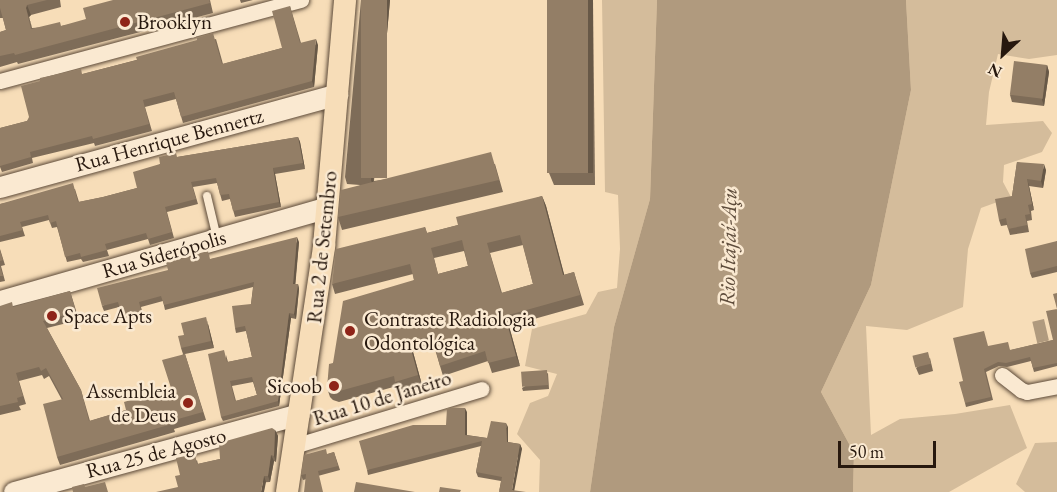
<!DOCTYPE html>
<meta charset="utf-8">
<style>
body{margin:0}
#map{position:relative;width:1057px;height:492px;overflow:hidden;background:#f7ddb8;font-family:"EB Garamond",serif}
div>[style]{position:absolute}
.green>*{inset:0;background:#d4bc9b}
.water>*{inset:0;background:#b09a7e;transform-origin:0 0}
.roads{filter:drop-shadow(0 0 2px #5b4938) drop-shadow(0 0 2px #5b4938)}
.lane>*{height:8px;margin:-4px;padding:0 4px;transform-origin:4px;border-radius:4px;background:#fae9d1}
.street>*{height:15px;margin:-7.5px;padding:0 7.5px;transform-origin:7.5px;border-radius:7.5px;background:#fae9d1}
.secondary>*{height:21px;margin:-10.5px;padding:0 10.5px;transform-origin:10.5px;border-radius:10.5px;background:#fae9d1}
.primary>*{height:22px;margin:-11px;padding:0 11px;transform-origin:11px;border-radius:11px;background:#f7ddb8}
.wall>*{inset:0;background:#7e6c58}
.shaded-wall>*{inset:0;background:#675847;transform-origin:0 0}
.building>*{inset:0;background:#937e66;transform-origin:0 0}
.dots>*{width:16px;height:16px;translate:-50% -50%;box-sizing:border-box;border:3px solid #fae9d1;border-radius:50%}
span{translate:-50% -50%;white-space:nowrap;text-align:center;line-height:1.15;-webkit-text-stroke:5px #fae9d1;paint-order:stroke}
.poi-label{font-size:21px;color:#27180e}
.left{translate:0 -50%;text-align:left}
.right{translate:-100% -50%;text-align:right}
.street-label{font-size:21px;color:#27180e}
.water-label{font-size:22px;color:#5e4c3b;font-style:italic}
.north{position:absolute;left:973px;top:24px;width:60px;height:60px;-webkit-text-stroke:4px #fae9d1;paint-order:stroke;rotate:206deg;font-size:16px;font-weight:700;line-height:24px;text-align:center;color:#27180e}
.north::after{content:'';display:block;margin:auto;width:21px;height:27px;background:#27180e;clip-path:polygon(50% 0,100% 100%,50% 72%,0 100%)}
.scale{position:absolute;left:838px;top:441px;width:98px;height:27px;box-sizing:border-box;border:3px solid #27180e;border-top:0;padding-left:8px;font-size:18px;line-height:21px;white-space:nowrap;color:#27180e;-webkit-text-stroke:4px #fae9d1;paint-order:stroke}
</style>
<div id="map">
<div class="green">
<div style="clip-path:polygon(602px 0,657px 0,650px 199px,614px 327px,590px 492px,539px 492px,540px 460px,517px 434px,530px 403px,548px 396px,557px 374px,525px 366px,532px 329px,586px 314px,598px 292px,617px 288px,620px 249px,618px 195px,605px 192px)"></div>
<div style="clip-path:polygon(906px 0,1057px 0,1057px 55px,1029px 59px,998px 54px,989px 92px,986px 125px,1043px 121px,1052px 133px,1042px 152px,1004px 165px,1003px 182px,1011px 197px,981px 208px,968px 249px,963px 307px,907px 330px,866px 326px,871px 435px,900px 419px,955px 414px,1010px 405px,1027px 448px,949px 492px,853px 492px,854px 453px,821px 392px,871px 285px,911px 90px)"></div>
<div style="clip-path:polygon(1057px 442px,1057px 492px,1025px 492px,1016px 484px,1035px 443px)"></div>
</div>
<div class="water">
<div style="clip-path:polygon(657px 0,906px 0,911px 90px,871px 285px,821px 392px,854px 453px,853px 492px,590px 492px,614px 327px,650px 199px)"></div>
<div style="left:1044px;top:319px;width:22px;height:12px;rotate:77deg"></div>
</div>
<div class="roads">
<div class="lane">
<div style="left:207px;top:196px;width:43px;rotate:76.6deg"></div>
</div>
<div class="street">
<div style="left:0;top:81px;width:312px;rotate:-15.1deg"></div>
<div style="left:1002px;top:375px;width:24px;rotate:38deg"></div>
<div style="left:1021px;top:390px;width:6px;rotate:18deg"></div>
<div style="left:1027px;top:392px;width:31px;rotate:-11deg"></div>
<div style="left:294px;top:446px;width:196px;rotate:-16.9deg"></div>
</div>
<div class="secondary">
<div style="left:0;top:187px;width:350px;rotate:-15.4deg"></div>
<div style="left:0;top:301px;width:340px;rotate:-16deg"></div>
<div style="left:14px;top:492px;width:295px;rotate:-15.3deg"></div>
</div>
<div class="primary">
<div style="left:287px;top:492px;width:249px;rotate:-81.4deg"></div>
<div style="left:324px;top:246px;width:247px;rotate:-85.1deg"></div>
</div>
</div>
<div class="wall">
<div style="clip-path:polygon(0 0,60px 0,61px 7px,31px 15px,29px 17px,32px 28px,61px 26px,210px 0,213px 13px,18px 64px,17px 62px,0 67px,0 32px,6px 30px,3px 18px,0 18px)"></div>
<div style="clip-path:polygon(240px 0,253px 0,241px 3px)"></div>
<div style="clip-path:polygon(361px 0,390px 0,374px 181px,495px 164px,503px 192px,342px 230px,338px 217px,360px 185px,347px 184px,345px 177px)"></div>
<div style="clip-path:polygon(547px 0,593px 0,595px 185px,554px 185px,549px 173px)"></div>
<div style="clip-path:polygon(290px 6px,301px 43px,318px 45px,314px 87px,183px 123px,176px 99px,145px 107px,152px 131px,95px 146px,94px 143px,32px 158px,33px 163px,2px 172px,0 167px,0 128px,27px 121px,83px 74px,216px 39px,223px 64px,282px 48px)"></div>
<div style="clip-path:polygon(1047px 65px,1049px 72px,1044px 106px,1012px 102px,1010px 95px)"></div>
<div style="clip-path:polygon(298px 137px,300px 142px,305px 169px,275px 174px,281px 207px,235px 217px,230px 199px,222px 201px,217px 183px,193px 187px,198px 204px,167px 212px,174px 238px,150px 245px,148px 239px,107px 250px,109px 256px,83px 262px,81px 259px,67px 262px,57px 227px,52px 228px,49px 220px,22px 227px,25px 236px,0 242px,0 204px,75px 189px,79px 202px,103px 197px,137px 188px,160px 164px,177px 157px)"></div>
<div style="clip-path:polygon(1017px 162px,1046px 170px,1043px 188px,1029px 186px,1034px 210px,1031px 211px,1032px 220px,1027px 221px,1029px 232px,1010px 235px,1007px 225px,1001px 226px,999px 220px,1012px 196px)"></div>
<div style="clip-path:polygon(evenodd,542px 196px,546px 206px,564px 275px,574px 272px,584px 305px,509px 326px,520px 366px,492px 373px,488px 361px,443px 376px,434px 346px,413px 352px,422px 385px,399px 392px,397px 386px,339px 402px,333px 400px,330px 397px,327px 388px,333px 363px,414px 280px,413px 274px,335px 294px,332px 284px,425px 227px,427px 233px,458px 225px,542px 196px,523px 245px,533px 284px,502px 293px,490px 253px,523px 245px,542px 196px,464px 251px,468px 266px,438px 274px,434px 258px,464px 251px)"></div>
<div style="clip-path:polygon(1057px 241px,1057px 272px,1032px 278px,1030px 273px)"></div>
<div style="clip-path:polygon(evenodd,299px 242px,295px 284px,298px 284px,299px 289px,296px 319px,291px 318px,279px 406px,223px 421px,221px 417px,226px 355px,228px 362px,252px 357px,246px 331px,236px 333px,235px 328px,251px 304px,253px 287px,165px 310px,163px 301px,141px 307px,144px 319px,124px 324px,119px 307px,104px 311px,102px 306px,211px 259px,299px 242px,253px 382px,257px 395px,236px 401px,232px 386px,253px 382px)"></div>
<div style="clip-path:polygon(0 249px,5px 265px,1px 266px,5px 281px,0 282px)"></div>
<div style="clip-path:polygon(70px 291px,79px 320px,47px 328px,81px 390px,90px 421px,126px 410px,171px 388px,183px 354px,181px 348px,184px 335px,208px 324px,214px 348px,185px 354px,206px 420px,174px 429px,175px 432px,60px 465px,57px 457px,62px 400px,49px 376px,44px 379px,42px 375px,19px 381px,26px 404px,19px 406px,21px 410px,0 415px,0 306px,13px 306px)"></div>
<div style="clip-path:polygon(1057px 293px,1057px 366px,1034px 372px,1031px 361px,1007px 367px,999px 366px,986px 372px,993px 400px,966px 407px,965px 403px,963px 381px,989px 346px,1011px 350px,1053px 340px,1057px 309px)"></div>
<div style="clip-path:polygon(930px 358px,933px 371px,919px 375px,916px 368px)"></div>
<div style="clip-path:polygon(548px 373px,549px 389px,523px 391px,522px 388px)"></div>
<div style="clip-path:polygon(467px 412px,467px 435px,487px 438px,508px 427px,508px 442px,520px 444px,522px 449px,499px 492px,501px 481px,478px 477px,476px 472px,481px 446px,368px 475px,367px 470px,446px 425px)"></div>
<div style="clip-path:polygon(275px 430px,278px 436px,276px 462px,274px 461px,270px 482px,178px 487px,180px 475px,197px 460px,198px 464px,220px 459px)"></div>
<div style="clip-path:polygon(334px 452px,340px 470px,303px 480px,301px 475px,328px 454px)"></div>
</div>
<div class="shaded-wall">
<div style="clip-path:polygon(387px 0,390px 0,373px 186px,371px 180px)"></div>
<div style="left:588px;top:0;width:5px;height:173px"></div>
<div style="clip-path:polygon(27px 5px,31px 15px,29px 17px,35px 38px,26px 8px)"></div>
<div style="clip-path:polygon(316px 39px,318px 45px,314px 87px,312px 81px)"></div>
<div style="clip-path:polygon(1047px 65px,1049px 72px,1044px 106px,1042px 100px)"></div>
<div style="clip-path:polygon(298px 137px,300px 142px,305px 169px,303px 163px)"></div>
<div style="clip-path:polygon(1044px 164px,1046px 170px,1043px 188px,1041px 181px)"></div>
<div style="clip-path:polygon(273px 168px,275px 174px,281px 207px,279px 202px)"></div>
<div style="clip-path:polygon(1027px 179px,1029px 186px,1034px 210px,1032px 204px)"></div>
<div style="clip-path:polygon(542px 196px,546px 206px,567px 285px,563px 275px)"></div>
<div style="clip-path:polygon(297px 237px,299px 242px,295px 289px,293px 284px)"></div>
<div style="clip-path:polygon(298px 284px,299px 289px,296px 319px,294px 314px)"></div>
<div style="clip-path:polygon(289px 313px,291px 318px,279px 406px,278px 401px)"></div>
<div style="clip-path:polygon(505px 316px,509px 326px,520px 366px,516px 356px)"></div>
<div style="clip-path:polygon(206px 317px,208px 324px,214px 348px,211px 341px)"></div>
<div style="clip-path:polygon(409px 342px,413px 352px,422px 385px,418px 375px)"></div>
<div style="clip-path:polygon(465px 408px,467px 412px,467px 439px,465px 435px)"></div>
<div style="clip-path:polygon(506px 423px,508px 427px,508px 447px,507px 442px)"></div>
<div style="clip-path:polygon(275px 430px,278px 436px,276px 462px,274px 456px)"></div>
<div style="clip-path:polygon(520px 444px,522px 449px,514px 492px,512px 490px)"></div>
<div style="clip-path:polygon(271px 455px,274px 461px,270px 482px,268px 476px)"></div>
<div style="clip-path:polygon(264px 476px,266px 482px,264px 492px,261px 492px)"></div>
</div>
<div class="building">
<div style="clip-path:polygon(0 0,47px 0,27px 5px,26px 8px,31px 29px,60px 22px,61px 26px,86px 19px,83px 8px,113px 0,209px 0,210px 3px,15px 55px,14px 53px,0 56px,0 32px,6px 30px,0 8px)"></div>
<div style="left:361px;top:0;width:26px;height:178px"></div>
<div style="left:547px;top:0;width:41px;height:173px"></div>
<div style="clip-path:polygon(290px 6px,300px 43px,316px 39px,312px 81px,181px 117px,174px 92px,143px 100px,149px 124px,93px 139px,92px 136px,30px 152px,31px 157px,0 166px,0 128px,27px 121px,29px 117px,21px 86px,40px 81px,40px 78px,81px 69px,82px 74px,137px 60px,136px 57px,197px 40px,197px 38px,213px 33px,222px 64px,282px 48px,272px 11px)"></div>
<div style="left:1014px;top:61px;width:33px;height:34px;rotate:7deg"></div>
<div style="clip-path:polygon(298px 137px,303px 163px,273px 168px,279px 202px,233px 211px,229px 194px,220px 195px,216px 178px,191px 182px,196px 199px,165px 207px,172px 232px,148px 239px,146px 233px,105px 244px,107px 250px,81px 257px,80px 253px,65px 257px,56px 221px,50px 223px,48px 215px,20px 222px,23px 230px,0 236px,0 204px,73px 183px,78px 202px,103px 197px,137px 188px,133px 172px,160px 164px,159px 157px,176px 153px,177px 157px)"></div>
<div style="clip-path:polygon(491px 152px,499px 180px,338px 217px,341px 190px)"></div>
<div style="clip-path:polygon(1017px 162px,1044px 164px,1041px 181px,1027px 179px,1032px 204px,1028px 205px,1030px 214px,1025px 215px,1027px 225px,1008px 229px,1006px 218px,999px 220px,995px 199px,1012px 196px)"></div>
<div style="clip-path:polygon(evenodd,542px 196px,563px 275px,574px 272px,580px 295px,505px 316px,516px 356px,488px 363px,485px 351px,440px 366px,432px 336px,409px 342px,418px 375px,395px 382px,394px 376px,336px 392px,329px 390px,327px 388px,329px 364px,333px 363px,343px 301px,414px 280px,410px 264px,332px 284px,336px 249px,425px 227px,427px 233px,458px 225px,456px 217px,542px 196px,520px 235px,533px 284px,501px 293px,487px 243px,520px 235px,542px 196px,462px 240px,468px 266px,438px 274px,431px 248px,462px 240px)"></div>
<div style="clip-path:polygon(evenodd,297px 237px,293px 284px,298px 284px,294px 314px,289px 313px,278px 401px,221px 417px,208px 354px,224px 350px,227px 362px,252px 357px,245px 326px,235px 328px,232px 306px,251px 304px,254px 282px,164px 305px,161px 296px,139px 302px,142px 314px,123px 319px,118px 302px,102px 306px,97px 288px,168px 270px,166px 262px,208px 251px,210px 259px,297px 237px,252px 377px,257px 395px,235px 401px,230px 381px,252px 377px)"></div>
<div style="clip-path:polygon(1057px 241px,1057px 266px,1030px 273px,1025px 249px)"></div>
<div style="clip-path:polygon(0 250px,3px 260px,0 261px)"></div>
<div style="clip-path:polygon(0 266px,3px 276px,0 276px)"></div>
<div style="clip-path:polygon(70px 291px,76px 312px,43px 321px,81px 390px,89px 421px,126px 410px,124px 402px,171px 388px,162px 360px,185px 354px,203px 412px,171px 421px,172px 424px,57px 457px,43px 404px,63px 399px,46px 368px,41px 371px,39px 367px,16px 373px,23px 396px,17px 398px,18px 402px,0 406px,0 306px,12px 302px,13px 307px)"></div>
<div style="clip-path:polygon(1057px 293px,1057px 363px,1033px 368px,1030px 357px,1006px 363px,998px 362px,984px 369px,991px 397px,965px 403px,959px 382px,963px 381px,953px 338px,984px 331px,988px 346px,1008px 342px,1010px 350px,1053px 340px,1046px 311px,1057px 309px,1053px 294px)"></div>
<div style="clip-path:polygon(206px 317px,211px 341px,181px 348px,178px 336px,184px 335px,181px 323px)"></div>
<div style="left:928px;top:352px;width:12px;height:16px;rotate:76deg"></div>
<div style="left:547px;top:370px;width:15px;height:26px;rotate:86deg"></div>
<div style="clip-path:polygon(447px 408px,465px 408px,465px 435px,487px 438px,491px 421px,506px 423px,507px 442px,520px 444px,512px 490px,526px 492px,499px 492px,502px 477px,476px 472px,482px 441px,367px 470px,359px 441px,413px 425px,446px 425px)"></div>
<div style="clip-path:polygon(272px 428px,275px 430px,274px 456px,271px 455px,268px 476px,264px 476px,261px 492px,156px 492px,178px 487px,175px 476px,180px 475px,176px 458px,195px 454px,197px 464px,220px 459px,219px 443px)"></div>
<div style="clip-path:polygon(326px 449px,327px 454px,334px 452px,338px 466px,318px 471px,323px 492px,304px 492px,306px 474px,301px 475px,304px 455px)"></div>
<div style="clip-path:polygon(105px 482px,108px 492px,73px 492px,72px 487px,84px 484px,85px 487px)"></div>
<div style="clip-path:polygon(356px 482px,415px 492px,354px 492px)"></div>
<div style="clip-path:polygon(440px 487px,461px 490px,460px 492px,439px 492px)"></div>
</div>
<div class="dots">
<div style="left:125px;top:22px;background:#8f2418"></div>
<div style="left:52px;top:316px;background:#8f2418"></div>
<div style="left:350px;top:331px;background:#8f2418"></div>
<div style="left:334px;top:386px;background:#8f2418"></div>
<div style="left:188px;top:403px;background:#8f2418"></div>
</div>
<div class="poi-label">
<span class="left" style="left:137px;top:22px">Brooklyn</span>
<span class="left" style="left:64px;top:316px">Space Apts</span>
<span class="left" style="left:364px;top:331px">Contraste Radiologia<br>Odontológica</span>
<span class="right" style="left:322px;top:386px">Sicoob</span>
<span class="right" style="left:176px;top:403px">Assembleia<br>de Deus</span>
</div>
<div class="street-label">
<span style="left:169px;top:140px;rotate:-15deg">Rua Henrique Bennertz</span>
<span style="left:322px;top:247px;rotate:-84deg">Rua 2 de Setembro</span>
<span style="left:164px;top:254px;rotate:-16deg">Rua Siderópolis</span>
<span style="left:382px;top:398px;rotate:-17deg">Rua 10 de Janeiro</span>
<span style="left:156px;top:453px;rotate:-15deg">Rua 25 de Agosto</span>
</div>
<div class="water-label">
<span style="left:728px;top:247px;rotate:-89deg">Rio Itajaí-Açu</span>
</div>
<div class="north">N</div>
<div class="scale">50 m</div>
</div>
